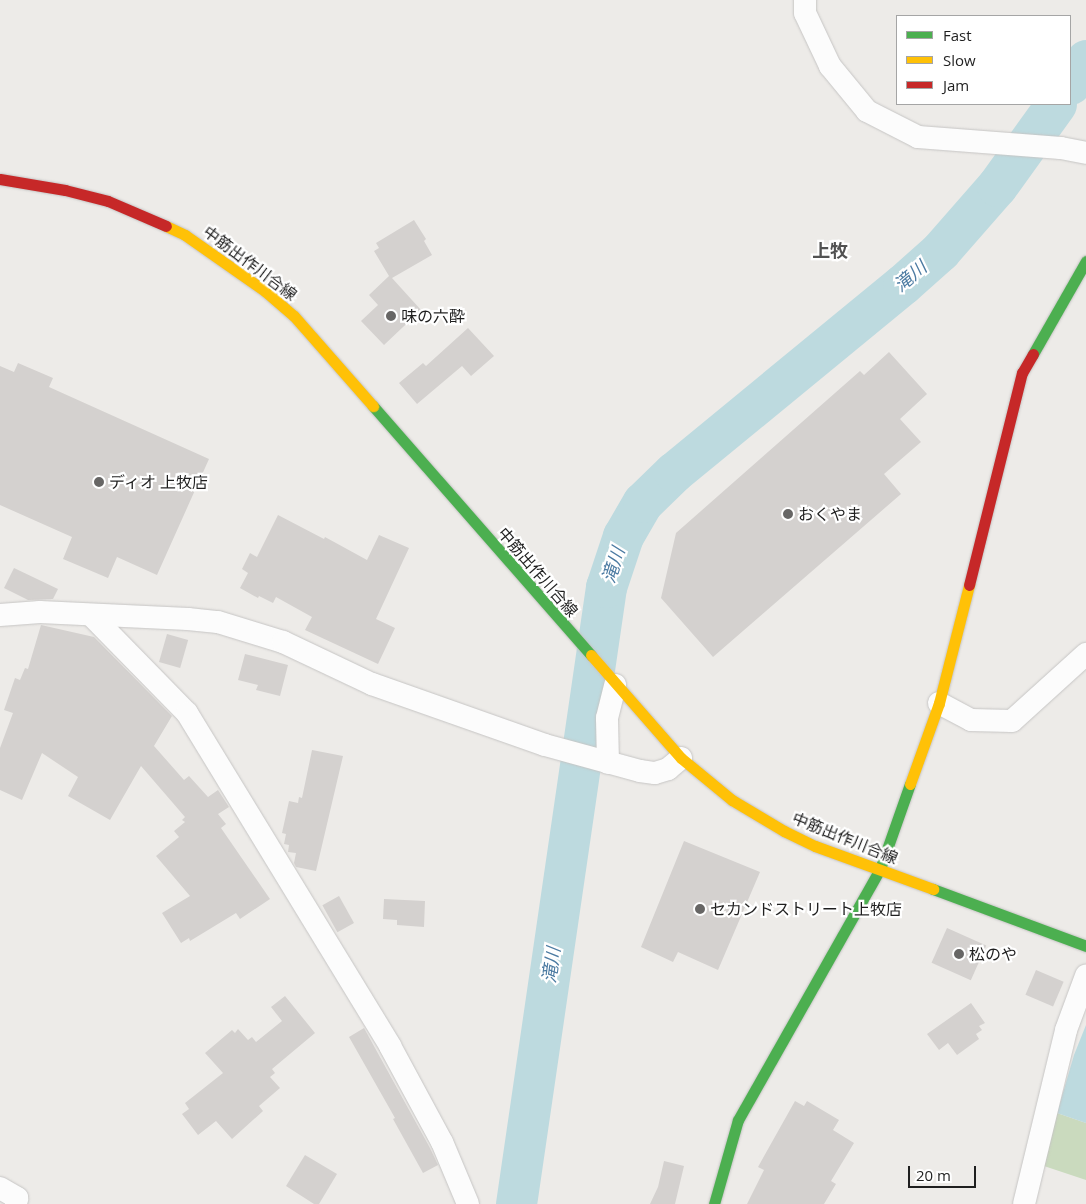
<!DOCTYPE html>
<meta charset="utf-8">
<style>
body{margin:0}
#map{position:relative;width:1086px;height:1204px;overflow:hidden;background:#edebe8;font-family:"Open Sans","Noto Sans JP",sans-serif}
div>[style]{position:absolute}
.forest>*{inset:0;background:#cadabe}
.water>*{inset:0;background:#bddadf}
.river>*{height:41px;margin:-20.5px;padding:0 20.5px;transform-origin:20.5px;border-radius:20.5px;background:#bddadf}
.building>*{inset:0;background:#d4d1cf;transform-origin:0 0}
.roads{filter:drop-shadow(0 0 1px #c6c5c4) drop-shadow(0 0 1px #c6c5c4)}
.street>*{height:22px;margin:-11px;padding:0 11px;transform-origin:11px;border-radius:11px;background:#fcfcfc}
.fast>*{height:11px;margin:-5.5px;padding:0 5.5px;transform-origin:5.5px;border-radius:5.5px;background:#4caf50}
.slow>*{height:11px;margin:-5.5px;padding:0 5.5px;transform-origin:5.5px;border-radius:5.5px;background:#ffc107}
.jam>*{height:11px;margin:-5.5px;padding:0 5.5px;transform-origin:5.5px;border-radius:5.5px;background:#c62828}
.dots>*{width:14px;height:14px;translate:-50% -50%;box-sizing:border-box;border:2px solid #fff;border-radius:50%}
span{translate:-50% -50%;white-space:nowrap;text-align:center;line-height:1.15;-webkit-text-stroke:4.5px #fff;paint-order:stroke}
.street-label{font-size:16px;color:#1f1f1f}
.poi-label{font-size:16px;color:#1f1f1f}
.left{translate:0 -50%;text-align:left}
.neighbourhood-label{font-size:18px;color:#525252;font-weight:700}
.water-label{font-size:18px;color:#4c7ba2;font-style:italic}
.legend{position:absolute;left:896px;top:15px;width:175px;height:90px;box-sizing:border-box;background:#fff;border:1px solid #a5a5a5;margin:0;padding:6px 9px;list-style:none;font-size:15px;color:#1f1f1f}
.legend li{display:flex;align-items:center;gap:10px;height:25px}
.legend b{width:25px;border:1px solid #a5a5a5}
.scale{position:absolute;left:908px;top:1166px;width:68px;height:22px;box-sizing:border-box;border:2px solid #1f1f1f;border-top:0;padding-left:6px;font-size:15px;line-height:18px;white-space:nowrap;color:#1f1f1f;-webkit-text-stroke:4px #fff;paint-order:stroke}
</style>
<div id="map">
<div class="forest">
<div style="clip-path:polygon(1057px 1113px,1086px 1123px,1086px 1180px,1044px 1166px)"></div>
</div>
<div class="water">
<div style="clip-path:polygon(1086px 1025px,1086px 1123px,1057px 1113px,1074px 1055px)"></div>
</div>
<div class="river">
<div style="left:1070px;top:84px;width:29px;rotate:-56deg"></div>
<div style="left:516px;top:1204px;width:624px;rotate:-81.7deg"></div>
<div style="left:606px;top:587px;width:54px;rotate:-71.6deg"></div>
<div style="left:623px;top:536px;width:39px;rotate:-60deg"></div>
<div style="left:643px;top:502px;width:43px;rotate:-44.1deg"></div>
<div style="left:674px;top:472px;width:296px;rotate:-39.4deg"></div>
<div style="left:903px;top:284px;width:50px;rotate:-41.7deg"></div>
<div style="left:940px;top:251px;width:86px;rotate:-48.8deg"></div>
<div style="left:997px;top:186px;width:101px;rotate:-54.3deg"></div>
</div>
<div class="building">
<div style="clip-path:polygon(414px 220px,426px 239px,424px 241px,432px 255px,392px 278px,421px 310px,384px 345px,361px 321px,378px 305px,369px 295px,389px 276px,374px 251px,379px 248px,376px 243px)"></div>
<div style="clip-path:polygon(468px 328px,494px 356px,471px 376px,462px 366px,417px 404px,399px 383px,423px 363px,426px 366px)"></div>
<div style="clip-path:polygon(889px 352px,927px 394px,900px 419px,921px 442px,884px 474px,901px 494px,713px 657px,661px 598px,676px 533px,860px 371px,864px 375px)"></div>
<div style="clip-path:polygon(18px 363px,53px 378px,49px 387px,209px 459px,157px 575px,117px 557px,108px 578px,63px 559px,72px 537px,0 505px,0 366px,14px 372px)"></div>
<div style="clip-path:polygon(278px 515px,324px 539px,325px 537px,367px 560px,379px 535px,409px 548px,376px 619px,395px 628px,378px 664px,305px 630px,312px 617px,276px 597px,273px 603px,259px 596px,258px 598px,240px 588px,248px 573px,242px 569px,250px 553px,257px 557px)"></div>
<div style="clip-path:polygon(14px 568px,58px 589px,53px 599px,28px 600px,4px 588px)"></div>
<div style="clip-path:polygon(41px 625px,94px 637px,172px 716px,154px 746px,184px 780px,189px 776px,208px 797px,218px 790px,229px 807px,218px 814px,226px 824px,221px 828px,270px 899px,240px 919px,236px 913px,190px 941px,189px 938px,181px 943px,162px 913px,190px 896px,156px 856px,179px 837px,174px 831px,185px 822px,182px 820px,185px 817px,141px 766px,110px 820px,68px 796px,78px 777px,42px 753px,22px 800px,0 790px,0 748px,13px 713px,4px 710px,15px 678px,20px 680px,25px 668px,28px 669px)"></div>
<div style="left:167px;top:634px;width:22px;height:29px;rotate:16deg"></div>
<div style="clip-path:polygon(245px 654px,288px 665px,280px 696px,256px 690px,258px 685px,238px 680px)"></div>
<div style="clip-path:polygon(312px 750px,343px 756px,316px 871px,296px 867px,294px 863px,296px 853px,288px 852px,289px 845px,284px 844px,286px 834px,282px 833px,289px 801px,298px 803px,299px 797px,302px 798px)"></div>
<div style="clip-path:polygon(684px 841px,760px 872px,718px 970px,678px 952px,673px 962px,641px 947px)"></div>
<div style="left:339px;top:896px;width:31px;height:19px;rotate:61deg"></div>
<div style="clip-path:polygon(384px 899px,425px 901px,424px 927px,397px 925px,397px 920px,383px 919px)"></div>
<div style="left:947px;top:928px;width:43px;height:38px;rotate:24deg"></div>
<div style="left:1036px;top:970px;width:30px;height:27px;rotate:23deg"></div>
<div style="clip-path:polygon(285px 996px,315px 1033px,272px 1069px,275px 1073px,270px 1077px,280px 1088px,259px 1106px,263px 1111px,232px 1139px,216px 1121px,198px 1135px,182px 1114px,189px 1109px,185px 1103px,223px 1073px,205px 1053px,232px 1030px,235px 1033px,238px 1029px,248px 1040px,252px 1037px,256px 1042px,282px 1021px,271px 1007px)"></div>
<div style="clip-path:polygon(971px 1003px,985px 1023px,979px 1026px,982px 1030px,976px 1034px,979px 1039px,957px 1055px,948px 1043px,939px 1050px,927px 1034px)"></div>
<div style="clip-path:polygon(364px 1028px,430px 1148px,438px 1165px,423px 1173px,393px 1119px,395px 1118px,349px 1037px)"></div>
<div style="clip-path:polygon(795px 1101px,804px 1106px,807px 1101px,839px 1120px,833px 1130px,854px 1143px,831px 1181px,836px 1184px,824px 1204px,747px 1204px,764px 1170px,758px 1167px)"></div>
<div style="clip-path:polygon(305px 1155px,337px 1174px,319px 1204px,314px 1204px,286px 1186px)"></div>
<div style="clip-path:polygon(664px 1161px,684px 1166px,675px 1204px,650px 1204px,658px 1187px)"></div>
</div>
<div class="roads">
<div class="street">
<div style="left:805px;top:0;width:13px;rotate:90deg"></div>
<div style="left:805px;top:13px;width:59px;rotate:64.7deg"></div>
<div style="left:830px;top:66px;width:58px;rotate:50.6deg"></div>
<div style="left:867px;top:111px;width:57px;rotate:27deg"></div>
<div style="left:918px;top:137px;width:143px;rotate:4.4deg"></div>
<div style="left:1061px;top:148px;width:25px;rotate:11deg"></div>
<div style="left:0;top:615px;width:40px;rotate:-4.3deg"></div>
<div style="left:40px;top:612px;width:148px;rotate:2.7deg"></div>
<div style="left:188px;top:619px;width:30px;rotate:6deg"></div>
<div style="left:218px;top:622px;width:68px;rotate:17.1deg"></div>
<div style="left:283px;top:642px;width:98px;rotate:25.3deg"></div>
<div style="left:372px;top:684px;width:183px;rotate:19.4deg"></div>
<div style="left:545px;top:745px;width:98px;rotate:15.3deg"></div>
<div style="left:640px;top:771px;width:15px;rotate:8deg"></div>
<div style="left:655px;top:773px;width:14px;rotate:-17deg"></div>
<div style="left:668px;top:769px;width:17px;rotate:-40deg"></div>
<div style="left:91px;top:615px;width:137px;rotate:45.6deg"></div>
<div style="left:187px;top:713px;width:390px;rotate:58.6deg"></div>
<div style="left:390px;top:1046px;width:109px;rotate:61.6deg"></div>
<div style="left:442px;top:1142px;width:67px;rotate:67.2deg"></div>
<div style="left:939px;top:703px;width:36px;rotate:28deg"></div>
<div style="left:971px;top:720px;width:41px;rotate:1.4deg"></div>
<div style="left:1012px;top:721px;width:100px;rotate:-42.2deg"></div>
<div style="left:608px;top:763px;width:45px;rotate:-91.3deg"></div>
<div style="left:607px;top:718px;width:34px;rotate:-76deg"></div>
<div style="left:0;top:1188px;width:20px;rotate:30deg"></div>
<div style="left:17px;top:1198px;width:6px;rotate:99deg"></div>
<div style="left:1024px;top:1204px;width:179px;rotate:-76.4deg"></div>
<div style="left:1066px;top:1030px;width:58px;rotate:-69.7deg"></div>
</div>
<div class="fast">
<div style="left:1033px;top:354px;width:107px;rotate:-60.3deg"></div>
<div style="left:373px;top:406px;width:331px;rotate:48.8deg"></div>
<div style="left:933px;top:889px;width:163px;rotate:20.4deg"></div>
<div style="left:714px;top:1204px;width:87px;rotate:-74.1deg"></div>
<div style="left:738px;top:1120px;width:288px;rotate:-60.5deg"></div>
<div style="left:880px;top:869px;width:90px;rotate:-70.6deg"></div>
</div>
<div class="slow">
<div style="left:166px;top:226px;width:21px;rotate:25deg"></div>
<div style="left:185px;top:235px;width:98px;rotate:35deg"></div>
<div style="left:265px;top:291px;width:38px;rotate:41deg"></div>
<div style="left:294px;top:316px;width:120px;rotate:48.7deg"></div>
<div style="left:591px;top:655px;width:137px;rotate:48.9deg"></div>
<div style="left:681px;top:758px;width:66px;rotate:39.5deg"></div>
<div style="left:732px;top:800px;width:61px;rotate:30.8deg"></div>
<div style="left:784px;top:831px;width:34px;rotate:26deg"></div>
<div style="left:815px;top:846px;width:126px;rotate:20deg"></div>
<div style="left:910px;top:784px;width:86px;rotate:-70.3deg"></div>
<div style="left:939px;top:703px;width:122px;rotate:-75.7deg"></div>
</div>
<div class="jam">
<div style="left:0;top:179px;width:66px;rotate:9.6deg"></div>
<div style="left:65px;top:190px;width:44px;rotate:14.3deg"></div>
<div style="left:108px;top:201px;width:63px;rotate:23.3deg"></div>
<div style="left:969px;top:585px;width:219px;rotate:-76deg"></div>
<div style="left:1022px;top:373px;width:22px;rotate:-60deg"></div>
</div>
</div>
<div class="dots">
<div style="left:391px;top:316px;background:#676665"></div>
<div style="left:99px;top:482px;background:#676665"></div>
<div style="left:788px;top:514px;background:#676665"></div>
<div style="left:700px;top:909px;background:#676665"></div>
<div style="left:959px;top:954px;background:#676665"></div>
</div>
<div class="street-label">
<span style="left:250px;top:263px;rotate:37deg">中筋出作川合線</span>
<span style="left:538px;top:572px;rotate:49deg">中筋出作川合線</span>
<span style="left:845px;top:838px;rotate:22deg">中筋出作川合線</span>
</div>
<div class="poi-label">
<span class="left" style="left:401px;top:316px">味の六酔</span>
<span class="left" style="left:109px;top:482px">ディオ 上牧店</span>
<span class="left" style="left:798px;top:514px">おくやま</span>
<span class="left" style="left:710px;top:909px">セカンドストリート上牧店</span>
<span class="left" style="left:969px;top:954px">松のや</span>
</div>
<div class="neighbourhood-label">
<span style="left:830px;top:250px">上牧</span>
</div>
<div class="water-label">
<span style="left:910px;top:276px;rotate:-40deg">滝川</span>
<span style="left:613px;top:565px;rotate:-72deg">滝川</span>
<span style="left:551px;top:965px;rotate:-82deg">滝川</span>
</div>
<ul class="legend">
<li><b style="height:6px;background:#4caf50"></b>Fast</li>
<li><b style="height:6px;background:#ffc107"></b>Slow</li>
<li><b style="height:6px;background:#c62828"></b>Jam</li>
</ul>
<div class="scale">20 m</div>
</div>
